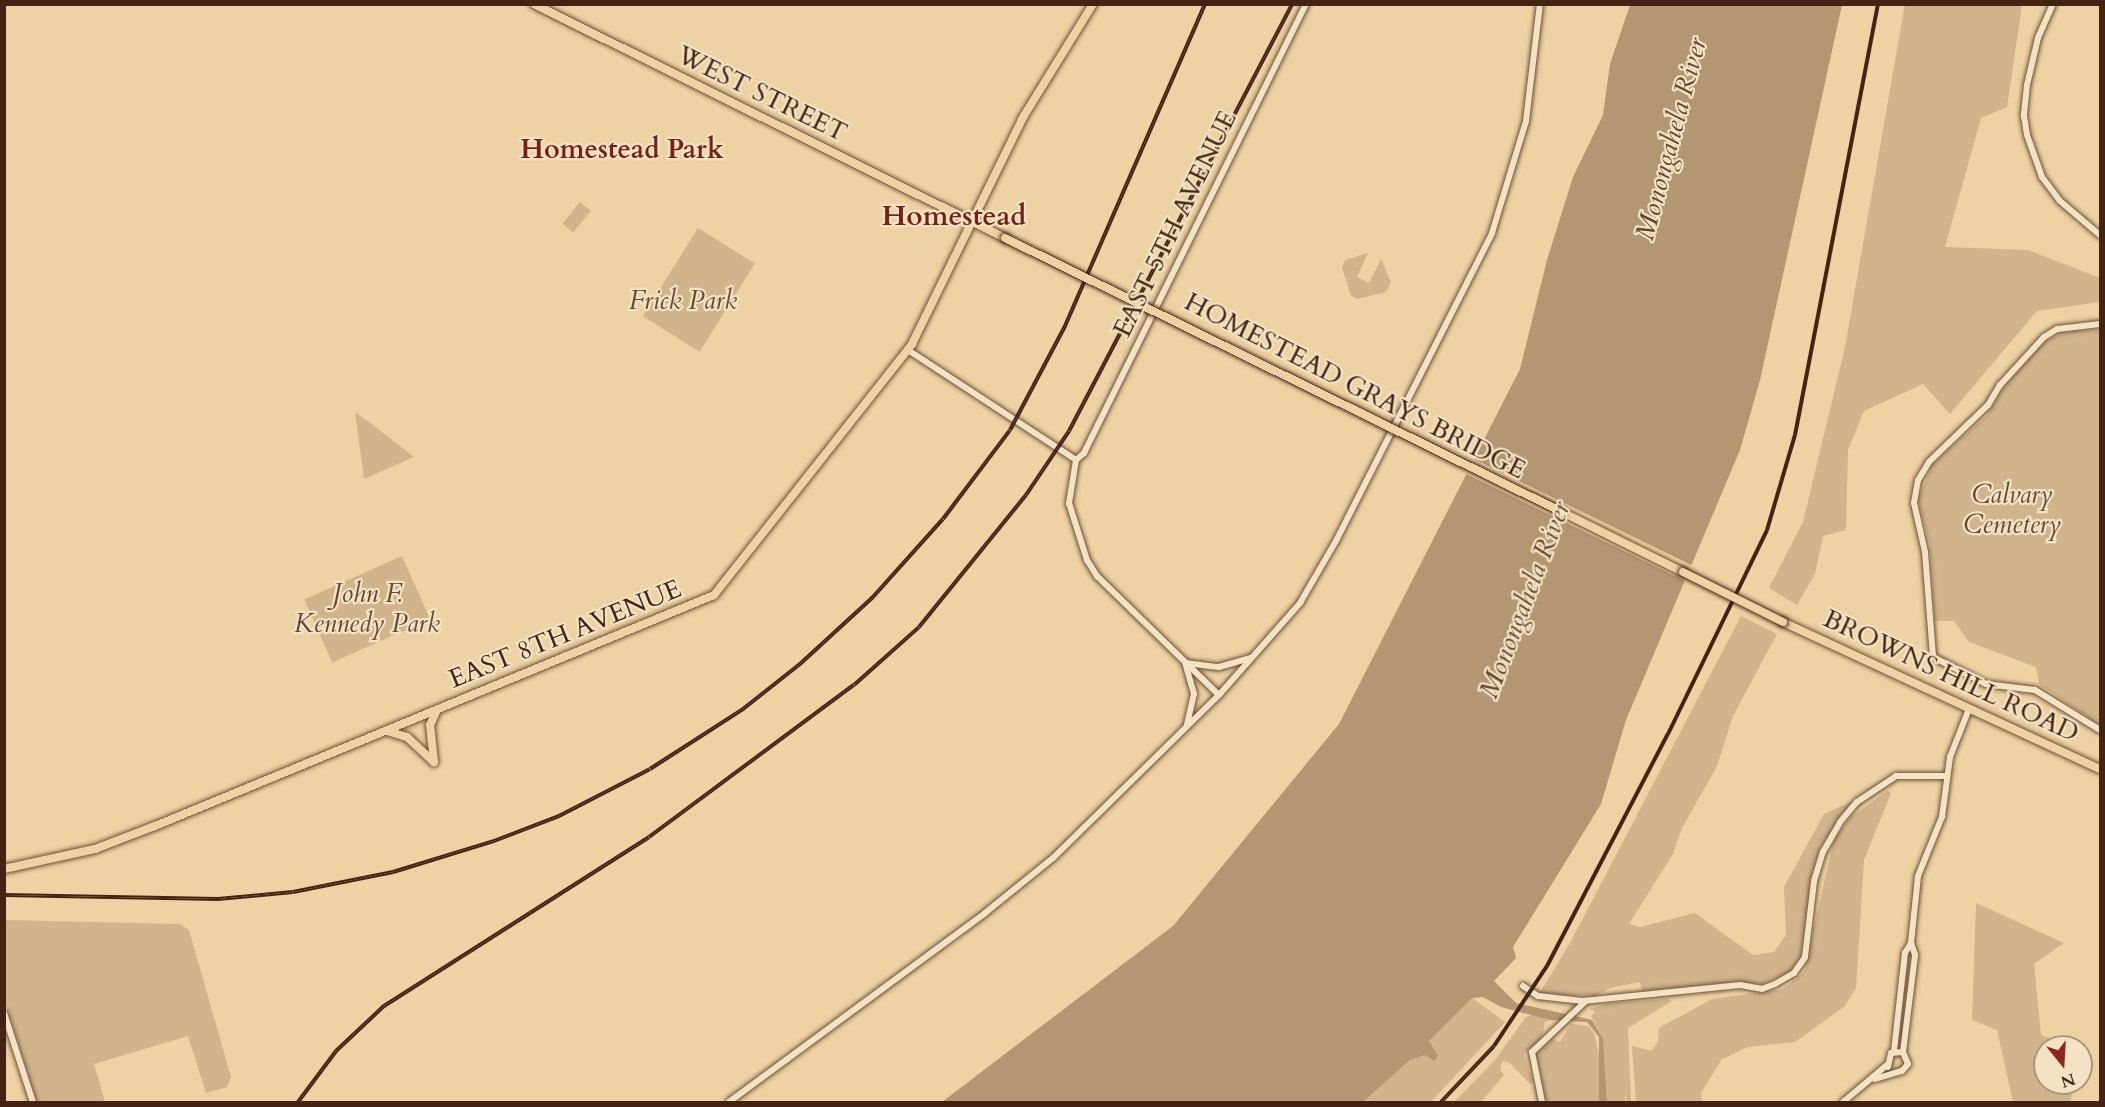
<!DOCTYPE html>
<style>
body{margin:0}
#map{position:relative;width:2105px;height:1107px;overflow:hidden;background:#edd2a3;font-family:Cardo,serif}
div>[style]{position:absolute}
.green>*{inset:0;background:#d0b48b;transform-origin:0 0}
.water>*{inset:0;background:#b39672}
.pier>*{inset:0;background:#edd2a3;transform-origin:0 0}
.roads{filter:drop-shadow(0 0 2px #6e4f38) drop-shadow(0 0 2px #6e4f38)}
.minor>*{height:6px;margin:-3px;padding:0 3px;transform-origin:3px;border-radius:3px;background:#f3e2c3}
.major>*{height:8px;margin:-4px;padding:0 4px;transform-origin:4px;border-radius:4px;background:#edd2a3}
.rail>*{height:4px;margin-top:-2px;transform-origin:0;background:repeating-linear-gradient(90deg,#f3e2c3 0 4.5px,#432314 0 9px);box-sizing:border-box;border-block:2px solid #432314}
.bridges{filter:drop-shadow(0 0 2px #432314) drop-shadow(0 0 2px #432314)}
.major-bridge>*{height:8px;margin:-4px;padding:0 4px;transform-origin:4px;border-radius:4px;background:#edd2a3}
span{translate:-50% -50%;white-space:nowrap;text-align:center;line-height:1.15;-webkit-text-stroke:4.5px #f3e2c3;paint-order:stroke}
.street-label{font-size:26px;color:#432314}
.park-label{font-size:26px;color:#664732;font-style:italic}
.water-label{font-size:27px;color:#654630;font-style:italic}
.neighbourhood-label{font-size:27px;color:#7a1f14;font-weight:700}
.quarter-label{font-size:28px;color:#7a1f14;font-weight:700}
.frame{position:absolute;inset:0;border:6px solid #432314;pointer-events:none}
.north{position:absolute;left:2033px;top:1035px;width:60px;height:60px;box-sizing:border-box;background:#f3e2c3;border:2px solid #ad967d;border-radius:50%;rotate:162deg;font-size:16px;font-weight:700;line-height:24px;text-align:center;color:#432314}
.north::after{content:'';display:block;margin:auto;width:21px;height:27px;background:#8f2418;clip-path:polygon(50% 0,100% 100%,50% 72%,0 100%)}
</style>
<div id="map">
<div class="green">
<div style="clip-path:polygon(1905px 4px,2022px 5px,2007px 107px,1981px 118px,1945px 247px,2028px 250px,2100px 278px,2100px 302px,2037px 311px,1950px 414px,1923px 384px,1864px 411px,1848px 450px,1846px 530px,1823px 536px,1815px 574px,1797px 605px,1769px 588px,1803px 522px,1845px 347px)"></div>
<div style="left:580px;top:202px;width:14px;height:28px;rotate:39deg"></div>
<div style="left:698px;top:228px;width:67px;height:104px;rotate:32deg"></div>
<div style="clip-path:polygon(1368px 253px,1357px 277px,1369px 283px,1381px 259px,1391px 282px,1386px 292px,1357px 299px,1351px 296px,1342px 268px,1345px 260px)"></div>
<div style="clip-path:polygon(2100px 330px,2100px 725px,2039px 684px,2036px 667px,1969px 642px,1954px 621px,1935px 621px,1930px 545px,1918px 499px,1932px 465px,1986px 416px,2005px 386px,2042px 344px,2062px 332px)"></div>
<div style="clip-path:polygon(355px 412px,373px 425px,414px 457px,364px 479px)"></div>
<div style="left:402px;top:556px;width:69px;height:107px;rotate:66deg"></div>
<div style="clip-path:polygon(1741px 616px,1777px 634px,1733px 716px,1717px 766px,1682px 828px,1673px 854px,1629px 924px,1640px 927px,1695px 913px,1753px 955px,1774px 952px,1786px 935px,1784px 887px,1824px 814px,1851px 802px,1821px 846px,1813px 868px,1801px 957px,1790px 972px,1762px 984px,1736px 982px,1642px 992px,1640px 982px,1610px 988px,1596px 996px,1539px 994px,1570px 943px)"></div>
<div style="clip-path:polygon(1887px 791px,1891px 793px,1864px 860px,1856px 988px,1845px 1006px,1795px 1042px,1748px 1047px,1722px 1059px,1701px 1093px,1702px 1102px,1636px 1102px,1632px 1046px,1652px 1051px,1658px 1041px,1659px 1028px,1712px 999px,1783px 989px,1804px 972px,1834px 839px,1850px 818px)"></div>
<div style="clip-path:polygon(1976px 903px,2064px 943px,2034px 964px,2041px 1035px,2077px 1047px,2045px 1047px,2045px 1083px,2076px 1083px,2070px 1102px,2013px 1102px,1997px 1030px,1972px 1020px)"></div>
<div style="clip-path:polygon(4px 920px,180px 924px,189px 930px,231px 1077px,227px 1087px,206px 1093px,188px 1036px,94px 1064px,105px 1102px,37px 1102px,5px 1001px)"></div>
<div style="clip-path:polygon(1472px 998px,1505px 1022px,1431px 1102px,1363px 1102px,1410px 1060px,1425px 1055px,1434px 1060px,1429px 1041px)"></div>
<div style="clip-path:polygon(1667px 999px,1672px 1001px,1628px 1028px,1631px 1102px,1627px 1102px,1625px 1094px,1625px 1102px,1607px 1102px,1603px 1038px,1591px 1016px,1595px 1012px,1590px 1009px,1606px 1004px)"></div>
<div style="clip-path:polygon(1534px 1014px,1550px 1020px,1545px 1022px,1542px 1038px,1524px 1055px,1533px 1082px,1530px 1084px,1510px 1063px,1502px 1061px,1500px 1070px,1504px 1075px,1481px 1102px,1454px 1102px,1495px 1060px,1526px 1017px)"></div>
<div style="clip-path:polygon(1571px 1024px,1588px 1026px,1594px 1033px,1600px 1059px,1600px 1102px,1546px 1102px,1536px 1054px,1552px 1039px,1560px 1042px)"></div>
</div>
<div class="water">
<div style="clip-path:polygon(1630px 5px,1842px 5px,1760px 380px,1740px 450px,1626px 720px,1601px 804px,1513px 947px,1516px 958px,1494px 981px,1516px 1003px,1592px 1020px,1603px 1038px,1607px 1102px,1600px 1102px,1599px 1099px,1599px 1037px,1587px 1022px,1550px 1020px,1501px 1007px,1483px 997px,1472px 998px,1429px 1041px,1438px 1056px,1434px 1061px,1425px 1055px,1410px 1060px,1363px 1102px,942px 1102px,1173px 926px,1339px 724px,1520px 369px,1547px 260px,1573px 177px,1603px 115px,1610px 64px)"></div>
</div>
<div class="pier">
<div style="left:1472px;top:458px;width:249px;height:17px;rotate:26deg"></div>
</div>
<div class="roads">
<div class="minor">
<div style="left:2053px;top:4px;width:37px;rotate:114deg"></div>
<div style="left:2038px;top:38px;width:48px;rotate:103.2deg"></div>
<div style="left:2027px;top:85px;width:31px;rotate:96deg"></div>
<div style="left:2024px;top:116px;width:19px;rotate:81deg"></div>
<div style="left:2027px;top:135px;width:45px;rotate:70.3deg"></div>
<div style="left:2042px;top:177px;width:30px;rotate:53deg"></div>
<div style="left:2060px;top:201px;width:52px;rotate:40.4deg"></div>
<div style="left:2100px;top:324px;width:43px;rotate:173.4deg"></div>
<div style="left:2057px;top:329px;width:15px;rotate:148deg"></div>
<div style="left:2044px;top:337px;width:65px;rotate:132.5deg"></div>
<div style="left:2000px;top:385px;width:23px;rotate:121deg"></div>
<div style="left:1988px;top:405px;width:82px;rotate:136deg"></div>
<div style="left:1929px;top:462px;width:21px;rotate:121deg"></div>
<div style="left:1918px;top:480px;width:23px;rotate:100deg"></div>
<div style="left:1914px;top:503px;width:50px;rotate:77.3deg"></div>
<div style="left:1925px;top:552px;width:105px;rotate:85.6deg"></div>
<div style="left:1933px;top:657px;width:59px;rotate:27deg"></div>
<div style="left:1986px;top:684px;width:49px;rotate:7deg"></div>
<div style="left:2035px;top:690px;width:76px;rotate:31.6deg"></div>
<div style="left:908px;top:350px;width:201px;rotate:33.2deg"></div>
<div style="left:1076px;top:460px;width:11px;rotate:-41deg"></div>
<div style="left:1084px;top:453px;width:501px;rotate:-63.69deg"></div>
<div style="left:1076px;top:460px;width:44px;rotate:99.2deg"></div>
<div style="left:1069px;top:503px;width:60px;rotate:72.5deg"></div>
<div style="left:1087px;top:560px;width:19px;rotate:58deg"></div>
<div style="left:1097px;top:576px;width:170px;rotate:44.3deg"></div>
<div style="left:1185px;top:663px;width:34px;rotate:7deg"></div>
<div style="left:1219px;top:667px;width:33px;rotate:-16deg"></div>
<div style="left:1186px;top:666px;width:29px;rotate:74deg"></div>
<div style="left:1194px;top:694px;width:32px;rotate:103deg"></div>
<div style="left:1523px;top:986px;width:18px;rotate:34deg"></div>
<div style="left:1538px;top:996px;width:45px;rotate:6.3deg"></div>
<div style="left:1583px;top:1001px;width:158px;rotate:-5.8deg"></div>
<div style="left:1740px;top:985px;width:22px;rotate:10deg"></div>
<div style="left:1762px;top:989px;width:14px;rotate:-21deg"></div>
<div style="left:1775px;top:984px;width:22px;rotate:-30deg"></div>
<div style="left:1794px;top:973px;width:19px;rotate:-55deg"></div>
<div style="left:1805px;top:957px;width:77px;rotate:-83.2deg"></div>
<div style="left:1814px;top:881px;width:30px;rotate:-73deg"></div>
<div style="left:1823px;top:852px;width:34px;rotate:-60deg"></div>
<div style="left:1840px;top:822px;width:26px;rotate:-50deg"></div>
<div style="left:1857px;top:802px;width:47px;rotate:-33.7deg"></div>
<div style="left:1896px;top:776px;width:50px"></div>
<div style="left:4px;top:1013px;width:94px;rotate:72deg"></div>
<div style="left:1894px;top:1051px;width:99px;rotate:-83.6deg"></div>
<div style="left:1905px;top:953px;width:12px;rotate:-59deg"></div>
<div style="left:1888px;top:1067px;width:14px;rotate:-78deg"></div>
<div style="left:1891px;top:1053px;width:12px;rotate:-5deg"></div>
<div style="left:1875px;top:1079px;width:28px;rotate:-17deg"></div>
<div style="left:1902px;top:1071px;width:9px;rotate:-49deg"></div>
<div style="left:1908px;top:1064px;width:13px;rotate:-113deg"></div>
<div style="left:1903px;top:1052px;width:98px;rotate:-82.9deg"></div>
<div style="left:1915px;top:955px;width:13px;rotate:-108deg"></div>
<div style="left:1911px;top:943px;width:67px;rotate:-84deg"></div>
<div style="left:1918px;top:876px;width:64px;rotate:-67.9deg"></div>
<div style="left:1942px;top:817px;width:61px;rotate:-82.4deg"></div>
<div style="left:1950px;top:757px;width:52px;rotate:-68.4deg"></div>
<div style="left:729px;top:1102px;width:318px;rotate:-36.4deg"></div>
<div style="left:985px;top:913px;width:87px;rotate:-39deg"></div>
<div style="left:1053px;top:858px;width:233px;rotate:-44.5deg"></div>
<div style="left:1219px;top:695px;width:123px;rotate:-48.6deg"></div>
<div style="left:1300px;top:603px;width:72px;rotate:-59.9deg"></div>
<div style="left:1336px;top:541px;width:345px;rotate:-63.1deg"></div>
<div style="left:1492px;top:233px;width:117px;rotate:-73.1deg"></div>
<div style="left:1526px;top:121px;width:118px;rotate:-83.2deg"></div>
<div style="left:1542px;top:1102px;width:51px;rotate:-101.3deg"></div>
<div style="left:1532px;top:1052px;width:74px;rotate:-43.4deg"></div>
<div style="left:1843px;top:1102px;width:57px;rotate:-40.1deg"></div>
</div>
<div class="major">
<div style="left:534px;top:4px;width:526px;rotate:26.42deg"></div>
<div style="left:1562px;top:512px;width:135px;rotate:26.4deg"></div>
<div style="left:1783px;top:622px;width:349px;rotate:24.9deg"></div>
<div style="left:387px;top:731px;width:21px;rotate:17deg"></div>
<div style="left:407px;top:737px;width:37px;rotate:43deg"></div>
<div style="left:434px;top:762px;width:37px;rotate:-96deg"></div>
<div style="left:430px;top:725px;width:17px;rotate:-65deg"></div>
<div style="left:4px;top:869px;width:93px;rotate:-12.4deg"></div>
<div style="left:95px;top:849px;width:64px;rotate:-21deg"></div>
<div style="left:155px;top:826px;width:605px;rotate:-22.45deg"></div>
<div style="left:714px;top:595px;width:320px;rotate:-51.7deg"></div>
<div style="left:912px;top:344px;width:250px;rotate:-63.9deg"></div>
<div style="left:1022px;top:119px;width:135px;rotate:-58.3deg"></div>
</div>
</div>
<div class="rail">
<div style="left:4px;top:895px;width:214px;rotate:1.1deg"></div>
<div style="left:218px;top:899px;width:75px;rotate:-5.3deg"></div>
<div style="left:293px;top:892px;width:102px;rotate:-11.3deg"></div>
<div style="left:393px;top:872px;width:106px;rotate:-17.1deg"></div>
<div style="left:494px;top:841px;width:70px;rotate:-21deg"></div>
<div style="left:559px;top:816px;width:102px;rotate:-27.3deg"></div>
<div style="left:650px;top:769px;width:111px;rotate:-32.8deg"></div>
<div style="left:743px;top:709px;width:73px;rotate:-38.3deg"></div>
<div style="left:800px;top:664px;width:98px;rotate:-42.5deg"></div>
<div style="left:872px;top:598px;width:106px;rotate:-48.1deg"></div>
<div style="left:943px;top:519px;width:111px;rotate:-53deg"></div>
<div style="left:1010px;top:430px;width:118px;rotate:-62.1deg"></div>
<div style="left:1065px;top:326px;width:351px;rotate:-66.5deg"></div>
<div style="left:298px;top:1102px;width:64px;rotate:-53.3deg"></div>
<div style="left:336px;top:1051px;width:66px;rotate:-43.2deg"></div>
<div style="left:384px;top:1006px;width:314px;rotate:-32.5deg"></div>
<div style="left:649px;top:837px;width:255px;rotate:-36.6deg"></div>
<div style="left:854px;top:685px;width:87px;rotate:-41.7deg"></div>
<div style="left:919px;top:627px;width:170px;rotate:-51deg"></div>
<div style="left:1026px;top:495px;width:77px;rotate:-56.1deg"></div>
<div style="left:1069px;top:431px;width:482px;rotate:-62.4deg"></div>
<div style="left:1441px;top:1102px;width:77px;rotate:-46.6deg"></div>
<div style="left:1494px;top:1046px;width:96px;rotate:-56.5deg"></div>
<div style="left:1547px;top:966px;width:262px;rotate:-62.5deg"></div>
<div style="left:1668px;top:734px;width:227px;rotate:-64.1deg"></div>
<div style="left:1767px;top:530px;width:99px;rotate:-73.6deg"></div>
<div style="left:1795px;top:435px;width:439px;rotate:-79.1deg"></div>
</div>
<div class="bridges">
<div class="major-bridge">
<div style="left:1005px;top:238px;width:621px;rotate:26.19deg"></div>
<div style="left:1683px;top:572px;width:112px;rotate:26.6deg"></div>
</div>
</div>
<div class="street-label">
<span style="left:762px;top:94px;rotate:26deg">WEST STREET</span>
<span style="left:1175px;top:224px;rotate:-64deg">EAST 5TH AVENUE</span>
<span style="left:1355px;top:386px;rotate:27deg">HOMESTEAD GRAYS BRIDGE</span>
<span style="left:565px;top:634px;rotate:-22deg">EAST 8TH AVENUE</span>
<span style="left:1951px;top:676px;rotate:25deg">BROWNS HILL ROAD</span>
</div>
<div class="park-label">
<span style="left:683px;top:301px">Frick Park</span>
<span style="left:2012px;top:510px">Calvary<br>Cemetery</span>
<span style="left:367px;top:609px">John F.<br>Kennedy Park</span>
</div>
<div class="water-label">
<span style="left:1671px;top:139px;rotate:-75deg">Monongahela River</span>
<span style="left:1525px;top:600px;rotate:-69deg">Monongahela River</span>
</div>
<div class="neighbourhood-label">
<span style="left:622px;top:150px">Homestead Park</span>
</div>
<div class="quarter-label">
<span style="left:954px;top:216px">Homestead</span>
</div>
<div class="frame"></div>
<div class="north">N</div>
</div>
